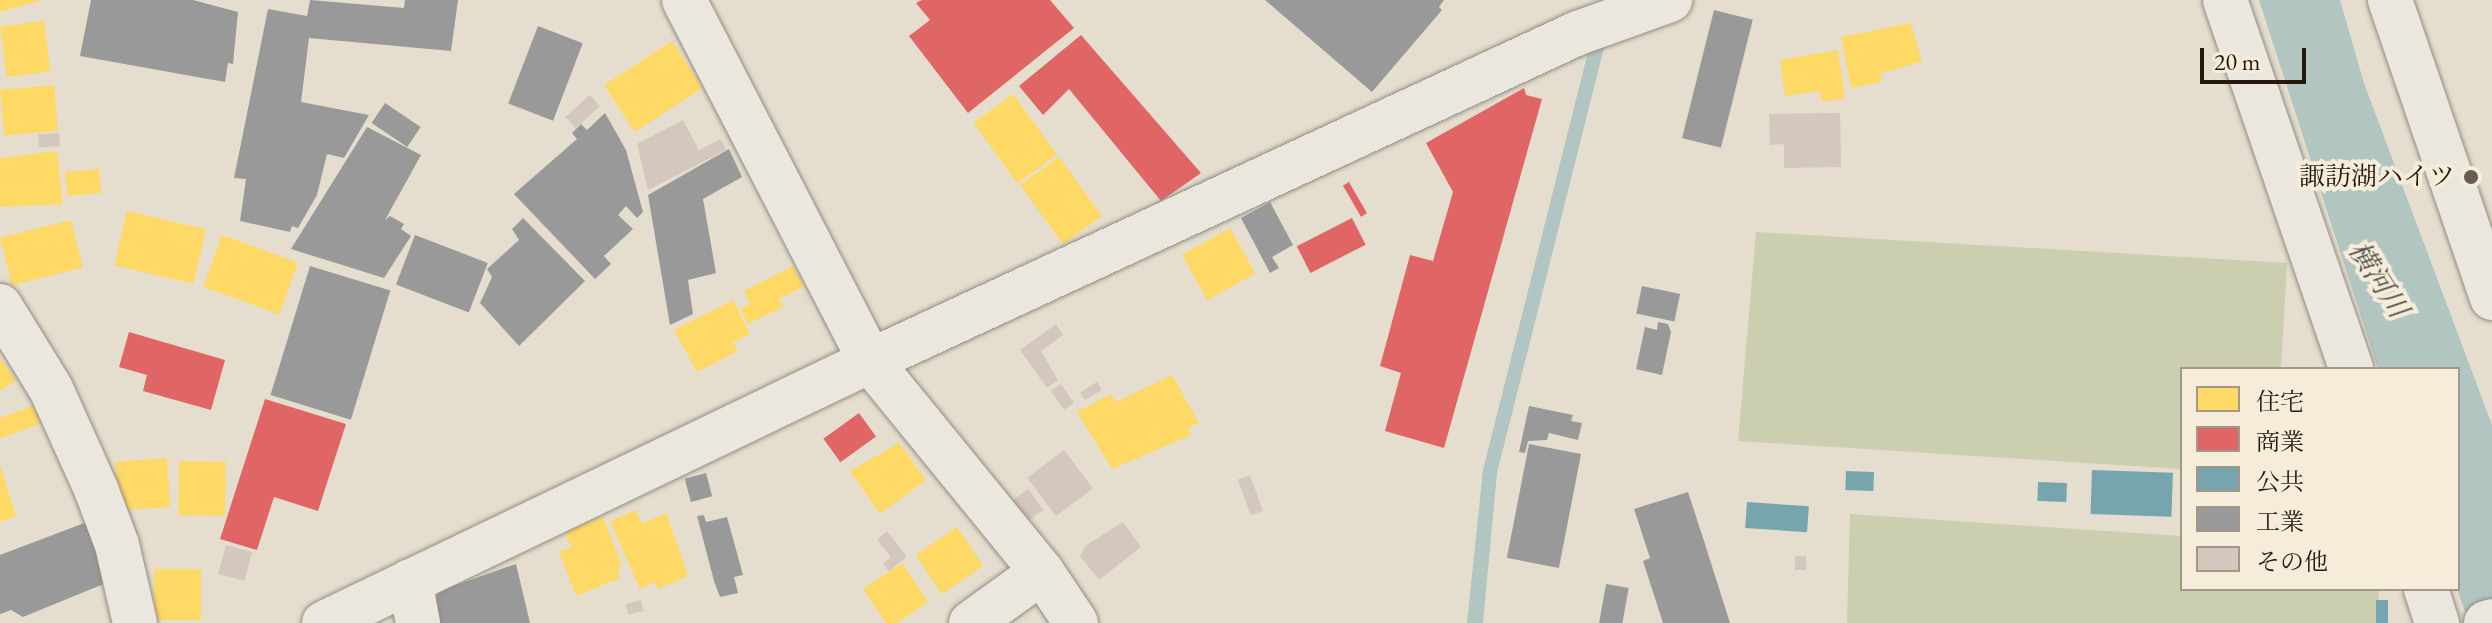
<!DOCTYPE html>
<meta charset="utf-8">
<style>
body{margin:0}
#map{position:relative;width:2492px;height:623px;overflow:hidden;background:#e5dece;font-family:"EB Garamond","Noto Serif JP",serif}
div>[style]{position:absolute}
.green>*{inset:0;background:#cccfaf}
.water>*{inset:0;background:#b2c6c1}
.homes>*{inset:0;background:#ffd966;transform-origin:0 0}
.shops>*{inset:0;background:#e06666;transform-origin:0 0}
.public>*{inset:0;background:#76a5af;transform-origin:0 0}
.industry>*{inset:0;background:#999;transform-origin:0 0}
.building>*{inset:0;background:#d4c7bd;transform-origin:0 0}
.roads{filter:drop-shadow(0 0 2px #928d83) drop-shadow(0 0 2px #928d83)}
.minor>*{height:44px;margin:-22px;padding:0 22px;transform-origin:22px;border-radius:22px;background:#ebe7df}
.dots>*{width:22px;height:22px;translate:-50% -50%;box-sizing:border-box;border:4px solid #f5ecd9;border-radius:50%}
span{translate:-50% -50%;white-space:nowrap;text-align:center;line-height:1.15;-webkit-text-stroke:8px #f5ecd9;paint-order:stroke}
.poi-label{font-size:26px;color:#26180e}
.right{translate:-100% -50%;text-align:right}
.water-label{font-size:28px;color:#4f514b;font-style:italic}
.legend{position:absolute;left:2180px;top:367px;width:280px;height:224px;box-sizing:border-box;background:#f5ecd9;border:2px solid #a29788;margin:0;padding:10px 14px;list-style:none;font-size:24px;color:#26180e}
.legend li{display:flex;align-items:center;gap:16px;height:40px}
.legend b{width:40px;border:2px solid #a29788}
.scale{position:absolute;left:2200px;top:48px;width:106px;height:36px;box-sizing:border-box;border:4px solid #26180e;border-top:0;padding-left:10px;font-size:24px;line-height:28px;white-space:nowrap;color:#26180e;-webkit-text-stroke:6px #f5ecd9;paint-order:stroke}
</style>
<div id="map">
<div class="green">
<div style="clip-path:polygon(1756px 232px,2287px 263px,2281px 369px,2182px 369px,2182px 469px,1738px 441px)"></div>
<div style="clip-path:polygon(1850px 514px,2182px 536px,2182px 589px,2379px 589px,2378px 623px,1847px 623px)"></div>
</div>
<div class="water">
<div style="clip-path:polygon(1601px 0,1616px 0,1497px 473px,1483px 623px,1467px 623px,1483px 470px)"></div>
<div style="clip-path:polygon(2259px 0,2340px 0,2364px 83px,2492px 425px,2492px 623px,2469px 623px,2457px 589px,2458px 369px,2378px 369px)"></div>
</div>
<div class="homes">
<div style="clip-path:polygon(0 0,39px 0,39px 1px,0 12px)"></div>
<div style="left:44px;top:21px;width:51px;height:44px;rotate:83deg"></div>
<div style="clip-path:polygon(1911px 23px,1922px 61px,1880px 74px,1882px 82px,1851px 88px,1841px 37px)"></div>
<div style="left:672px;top:41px;width:56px;height:81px;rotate:57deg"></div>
<div style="clip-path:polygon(1838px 50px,1845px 98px,1822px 102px,1820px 91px,1785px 96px,1780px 60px)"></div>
<div style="left:54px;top:85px;width:46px;height:54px;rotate:85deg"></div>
<div style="left:1013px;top:94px;width:75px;height:49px;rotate:54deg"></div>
<div style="clip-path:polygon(57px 151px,63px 204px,0 207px,0 158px)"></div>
<div style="left:1059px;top:157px;width:73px;height:48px;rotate:54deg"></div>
<div style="left:99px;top:169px;width:24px;height:34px;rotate:85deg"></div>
<div style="left:127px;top:211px;width:81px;height:56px;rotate:13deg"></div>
<div style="left:71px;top:220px;width:49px;height:73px;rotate:76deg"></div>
<div style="left:1230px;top:228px;width:52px;height:55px;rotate:61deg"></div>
<div style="left:222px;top:235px;width:81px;height:55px;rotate:20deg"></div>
<div style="clip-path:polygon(793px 266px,804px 286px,779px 299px,783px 307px,748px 324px,740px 308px,750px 304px,744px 291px)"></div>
<div style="clip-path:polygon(733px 300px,750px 334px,733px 342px,738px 351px,697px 372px,674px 330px)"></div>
<div style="clip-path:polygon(0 358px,16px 380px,0 391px)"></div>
<div style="clip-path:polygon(1172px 375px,1199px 423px,1188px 428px,1191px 435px,1112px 469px,1077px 412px,1111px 394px,1116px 402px)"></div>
<div style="clip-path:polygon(35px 405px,41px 423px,0 439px,0 418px)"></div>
<div style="clip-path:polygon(899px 443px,926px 480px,880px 514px,850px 471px)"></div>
<div style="left:167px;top:458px;width:49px;height:52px;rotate:86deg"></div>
<div style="left:179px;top:461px;width:47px;height:54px;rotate:1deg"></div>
<div style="clip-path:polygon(0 465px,16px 516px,0 522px)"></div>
<div style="clip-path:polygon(636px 510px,642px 524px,666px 513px,688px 576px,658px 589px,655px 582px,640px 589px,610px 521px)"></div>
<div style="clip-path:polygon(603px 517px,622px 566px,617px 568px,620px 578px,576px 596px,559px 552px,571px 547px,565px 531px)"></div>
<div style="left:957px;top:527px;width:47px;height:50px;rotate:56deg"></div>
<div style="clip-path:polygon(902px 563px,928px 602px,897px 623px,886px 623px,863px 589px)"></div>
<div style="left:154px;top:569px;width:47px;height:51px"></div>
</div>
<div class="shops">
<div style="clip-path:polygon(922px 0,1050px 0,1074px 28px,968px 113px,909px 36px,930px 20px,916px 3px)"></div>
<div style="clip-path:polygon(1081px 35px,1201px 173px,1161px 201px,1069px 89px,1043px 115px,1019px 86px)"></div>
<div style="clip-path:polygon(1524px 88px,1526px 95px,1542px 99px,1444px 448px,1385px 431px,1401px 373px,1380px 366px,1410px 255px,1433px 261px,1453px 192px,1426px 143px)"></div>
<div style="left:1349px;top:182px;width:36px;height:7px;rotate:60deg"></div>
<div style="left:1352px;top:218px;width:30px;height:62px;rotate:63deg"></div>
<div style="clip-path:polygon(129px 332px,225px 360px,211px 410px,143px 391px,147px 375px,119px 367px)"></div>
<div style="clip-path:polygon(265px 399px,346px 424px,318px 511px,274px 497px,257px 550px,220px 539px)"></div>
<div style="left:859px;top:413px;width:29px;height:44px;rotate:54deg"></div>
</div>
<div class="public">
<div style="left:2092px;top:470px;width:81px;height:44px;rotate:2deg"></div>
<div style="left:1846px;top:471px;width:28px;height:19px;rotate:2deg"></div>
<div style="left:2038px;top:482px;width:29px;height:19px;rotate:2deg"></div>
<div style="left:1747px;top:502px;width:62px;height:26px;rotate:4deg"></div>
<div style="left:2376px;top:600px;width:12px;height:23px"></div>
</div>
<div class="industry">
<div style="clip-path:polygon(91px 0,193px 0,238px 12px,233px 64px,228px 63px,225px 82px,80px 56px)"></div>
<div style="clip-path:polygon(310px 0,404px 8px,405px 0,458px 0,451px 51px,309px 38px,301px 102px,369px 115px,344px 158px,327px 154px,317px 195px,298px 228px,292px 226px,290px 232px,240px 221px,246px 179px,234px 178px,268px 9px,307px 16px)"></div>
<div style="clip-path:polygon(1265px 0,1444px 0,1439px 7px,1442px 10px,1372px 92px)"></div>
<div style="left:1714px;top:10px;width:40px;height:132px;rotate:14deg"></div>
<div style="left:538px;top:26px;width:48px;height:83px;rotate:21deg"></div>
<div style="left:385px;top:103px;width:43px;height:24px;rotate:34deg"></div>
<div style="clip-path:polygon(605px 113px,626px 150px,643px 212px,637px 218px,626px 206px,618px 215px,633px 229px,604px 256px,611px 264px,595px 279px,514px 194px,577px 139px,572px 133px,581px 124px,587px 130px)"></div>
<div style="clip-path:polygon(367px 127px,421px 155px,385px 220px,390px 216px,404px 224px,401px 229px,411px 236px,384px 278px,291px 249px)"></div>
<div style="clip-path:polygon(729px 149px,742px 177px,703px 199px,716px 273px,688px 280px,693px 314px,670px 325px,648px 195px)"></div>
<div style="clip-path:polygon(1270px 202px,1293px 245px,1272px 257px,1279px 268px,1270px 273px,1241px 218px)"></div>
<div style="clip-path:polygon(523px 218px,585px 281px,519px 346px,480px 303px,492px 277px,487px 269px,519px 240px,512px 229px)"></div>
<div style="left:415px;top:235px;width:78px;height:53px;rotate:21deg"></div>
<div style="left:310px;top:266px;width:84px;height:135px;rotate:17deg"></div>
<div style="left:1642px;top:286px;width:39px;height:28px;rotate:12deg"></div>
<div style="clip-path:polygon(1658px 322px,1668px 324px,1671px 332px,1662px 375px,1636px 369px,1645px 327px,1657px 330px)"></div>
<div style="clip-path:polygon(1529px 406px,1573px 415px,1571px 421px,1582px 423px,1578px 440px,1549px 433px,1547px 440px,1528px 441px,1525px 453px,1519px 452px)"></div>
<div style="left:1529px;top:444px;width:53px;height:116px;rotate:11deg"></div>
<div style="left:706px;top:473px;width:24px;height:22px;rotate:75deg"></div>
<div style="clip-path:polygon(1688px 492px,1704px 541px,1730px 623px,1663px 623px,1643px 561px,1650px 558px,1634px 509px)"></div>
<div style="clip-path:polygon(704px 515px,706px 522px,727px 517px,743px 575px,734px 577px,738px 593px,720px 597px,714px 581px,697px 516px)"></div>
<div style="clip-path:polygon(87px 522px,111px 581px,23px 617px,11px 610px,0 614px,0 555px)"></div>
<div style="clip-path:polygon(516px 564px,530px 623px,426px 623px,439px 591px)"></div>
<div style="left:1606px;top:584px;width:23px;height:40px;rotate:10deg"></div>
</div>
<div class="building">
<div style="left:590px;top:95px;width:15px;height:33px;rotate:48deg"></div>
<div style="clip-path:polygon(1840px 113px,1841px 167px,1784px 168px,1784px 144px,1770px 145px,1769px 114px)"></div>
<div style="clip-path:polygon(683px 120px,699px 150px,721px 139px,726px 150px,648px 190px,637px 144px)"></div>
<div style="left:59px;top:133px;width:13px;height:21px;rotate:86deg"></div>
<div style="clip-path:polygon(1056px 324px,1063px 335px,1041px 351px,1058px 380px,1047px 388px,1020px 350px)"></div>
<div style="left:1097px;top:382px;width:9px;height:20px;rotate:58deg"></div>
<div style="left:1061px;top:384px;width:23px;height:12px;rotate:56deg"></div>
<div style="left:1064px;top:450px;width:48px;height:46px;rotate:53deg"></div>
<div style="left:1250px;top:475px;width:38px;height:13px;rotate:70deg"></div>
<div style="left:1028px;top:489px;width:26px;height:27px;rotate:54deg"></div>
<div style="clip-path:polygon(1123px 522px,1141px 547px,1099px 580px,1080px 556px,1085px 546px)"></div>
<div style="clip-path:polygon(887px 531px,907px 557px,889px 571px,883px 564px,891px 557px,877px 540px)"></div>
<div style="left:226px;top:545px;width:27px;height:30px;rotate:15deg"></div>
<div style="left:1795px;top:556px;width:11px;height:14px"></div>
<div style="left:641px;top:600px;width:11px;height:16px;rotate:75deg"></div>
</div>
<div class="roads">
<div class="minor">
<div style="left:684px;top:0;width:406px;rotate:62.7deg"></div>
<div style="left:870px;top:361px;width:272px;rotate:50.8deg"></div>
<div style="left:1042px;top:572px;width:61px;rotate:56.3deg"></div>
<div style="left:2225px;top:0;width:390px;rotate:71.1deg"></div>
<div style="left:2390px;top:0;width:315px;rotate:71.1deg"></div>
<div style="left:0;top:306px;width:97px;rotate:58.4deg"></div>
<div style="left:51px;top:389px;width:110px;rotate:65.8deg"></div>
<div style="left:96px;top:489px;width:60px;rotate:69.4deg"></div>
<div style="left:117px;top:545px;width:80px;rotate:77deg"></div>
<div style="left:410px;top:581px;width:43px;rotate:79.2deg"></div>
<div style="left:2426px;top:589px;width:36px;rotate:72deg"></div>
<div style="left:324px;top:623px;width:606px;rotate:-25.63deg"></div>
<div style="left:870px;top:361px;width:780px;rotate:-24.86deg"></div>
<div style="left:1578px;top:33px;width:98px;rotate:-19.7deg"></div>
<div style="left:971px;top:623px;width:87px;rotate:-35.7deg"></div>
<div style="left:2486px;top:623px;width:6px;rotate:-18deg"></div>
</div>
</div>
<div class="dots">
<div style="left:2471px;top:177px;background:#695d51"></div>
</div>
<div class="poi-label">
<span class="right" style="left:2455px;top:177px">諏訪湖ハイツ</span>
</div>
<div class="water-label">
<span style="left:2379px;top:279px;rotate:57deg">横河川</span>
</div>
<ul class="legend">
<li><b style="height:22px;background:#ffd966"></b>住宅</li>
<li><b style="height:22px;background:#e06666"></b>商業</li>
<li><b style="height:22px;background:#76a5af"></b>公共</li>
<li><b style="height:22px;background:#999"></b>工業</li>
<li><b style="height:22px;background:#d4c7bd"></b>その他</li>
</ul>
<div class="scale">20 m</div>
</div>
